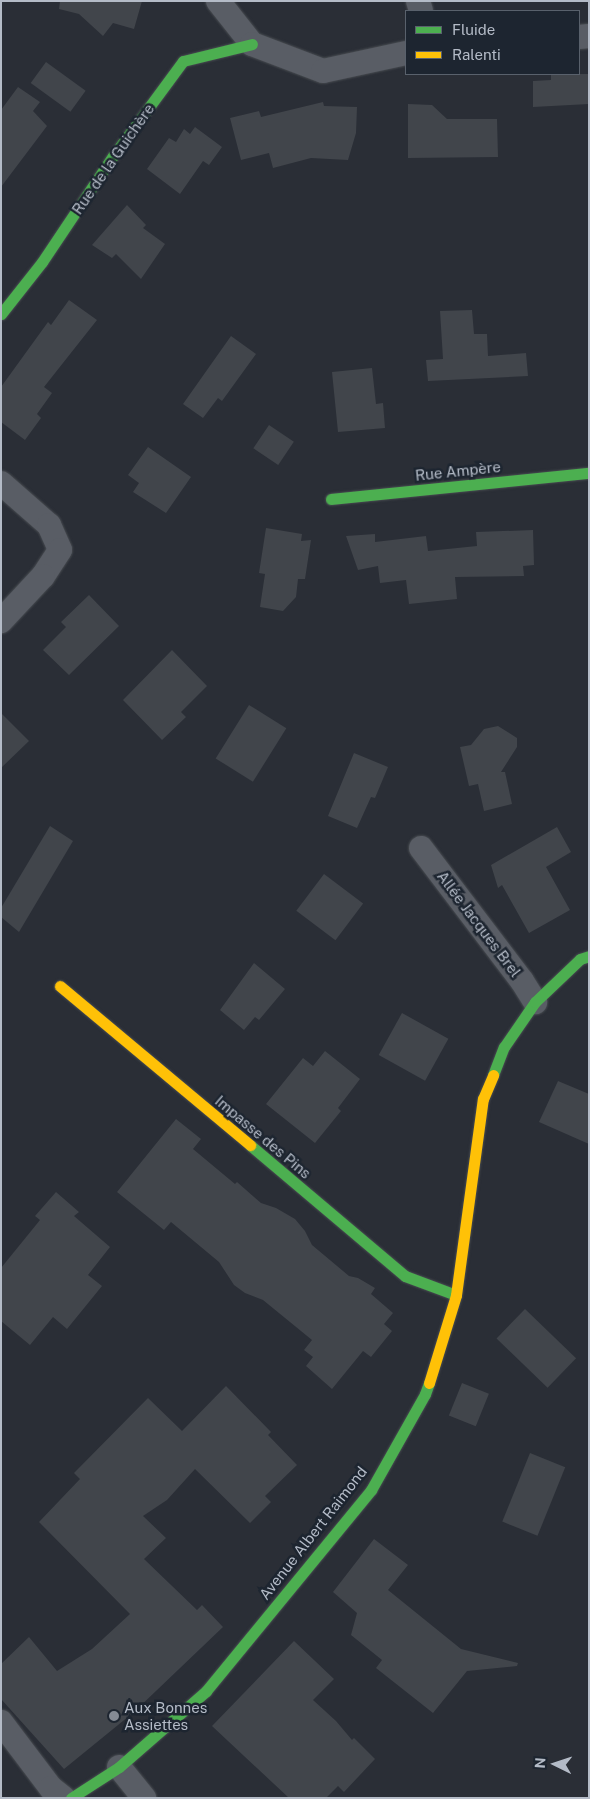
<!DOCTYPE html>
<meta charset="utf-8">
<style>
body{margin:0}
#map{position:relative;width:590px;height:1799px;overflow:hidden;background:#2a2e36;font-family:"Public Sans",sans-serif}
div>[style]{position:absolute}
.building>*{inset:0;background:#41454b;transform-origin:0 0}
.roads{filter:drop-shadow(0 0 1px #474b50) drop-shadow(0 0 1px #474b50)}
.street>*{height:24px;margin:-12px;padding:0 12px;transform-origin:12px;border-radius:12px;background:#595d65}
.fast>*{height:11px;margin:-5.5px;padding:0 5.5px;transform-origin:5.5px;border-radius:5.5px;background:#4caf50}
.slow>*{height:11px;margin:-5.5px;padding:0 5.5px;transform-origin:5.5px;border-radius:5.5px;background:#ffc107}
.dots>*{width:14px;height:14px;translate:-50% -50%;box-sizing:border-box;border:2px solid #1d2530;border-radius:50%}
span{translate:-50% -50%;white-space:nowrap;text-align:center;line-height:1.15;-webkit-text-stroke:5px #1d2530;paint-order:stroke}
.street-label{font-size:15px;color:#b4bbc7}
.poi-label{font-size:15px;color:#b4bbc7}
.left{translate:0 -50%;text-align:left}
.frame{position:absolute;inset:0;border:2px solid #b4bbc7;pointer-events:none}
.legend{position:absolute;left:405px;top:10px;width:175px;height:65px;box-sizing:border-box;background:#1d2530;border:1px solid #59616c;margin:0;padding:6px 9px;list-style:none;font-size:15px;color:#b4bbc7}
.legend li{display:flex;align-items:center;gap:10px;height:25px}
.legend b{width:25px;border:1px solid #59616c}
.north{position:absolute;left:530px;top:1739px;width:50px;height:50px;-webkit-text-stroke:4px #1d2530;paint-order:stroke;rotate:274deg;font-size:14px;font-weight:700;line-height:20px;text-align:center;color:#b4bbc7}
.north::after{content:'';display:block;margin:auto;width:18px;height:22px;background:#b4bbc7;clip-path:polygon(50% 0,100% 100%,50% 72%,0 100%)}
</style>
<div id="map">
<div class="building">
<div style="clip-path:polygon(60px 1px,142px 1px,134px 29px,113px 23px,103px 36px,79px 14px,59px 9px)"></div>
<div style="left:46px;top:62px;width:49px;height:26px;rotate:36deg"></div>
<div style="clip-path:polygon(551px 74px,589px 74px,589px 104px,533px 107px,533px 81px,551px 80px)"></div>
<div style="clip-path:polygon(18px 87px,40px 102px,33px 111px,47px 126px,1px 187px,1px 110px)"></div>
<div style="clip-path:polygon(323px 102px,324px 106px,357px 107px,356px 133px,348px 160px,311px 158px,273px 168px,269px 153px,241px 160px,230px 118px,259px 111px,261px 117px)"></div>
<div style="clip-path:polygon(408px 104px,432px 105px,447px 119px,497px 119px,498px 157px,408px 158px)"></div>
<div style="clip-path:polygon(195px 127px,222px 147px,209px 165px,203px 161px,180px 194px,147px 169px,169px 138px,176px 142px,184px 129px,190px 134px)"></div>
<div style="clip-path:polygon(127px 205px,146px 225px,143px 228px,165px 244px,141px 279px,116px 254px,112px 258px,92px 245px)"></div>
<div style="clip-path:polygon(69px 300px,97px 320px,44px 387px,52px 393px,37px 414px,41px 418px,25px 440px,1px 422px,1px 387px,48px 322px,51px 325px)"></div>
<div style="clip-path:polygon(472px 310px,474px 334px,487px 334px,488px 356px,526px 353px,528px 376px,428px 381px,426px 360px,443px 359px,440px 311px)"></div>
<div style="clip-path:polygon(231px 336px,256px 354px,222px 401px,218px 398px,203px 418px,183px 404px)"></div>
<div style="clip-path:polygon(372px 368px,376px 404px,383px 403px,385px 428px,338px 432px,332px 372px)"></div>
<div style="left:269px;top:425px;width:30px;height:28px;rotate:34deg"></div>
<div style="clip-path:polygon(148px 447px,191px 477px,166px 513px,133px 492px,139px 483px,128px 475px)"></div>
<div style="clip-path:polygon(266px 528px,302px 534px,301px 541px,311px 540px,305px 579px,298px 579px,296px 597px,283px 611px,260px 607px,265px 574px,259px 573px)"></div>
<div style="clip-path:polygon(533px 530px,534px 565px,523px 566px,524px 576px,455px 577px,457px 599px,409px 604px,406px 580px,380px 583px,378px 566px,358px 570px,346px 536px,375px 534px,375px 542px,426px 536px,428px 551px,477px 546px,476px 532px)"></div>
<div style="clip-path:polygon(89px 595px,119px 626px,69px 675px,43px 650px,66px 627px,61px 622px)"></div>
<div style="clip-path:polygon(172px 650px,207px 686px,181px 712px,186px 717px,162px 740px,123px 700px)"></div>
<div style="left:249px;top:705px;width:44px;height:63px;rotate:32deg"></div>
<div style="clip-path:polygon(1px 713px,29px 741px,1px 768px)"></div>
<div style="clip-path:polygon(498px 726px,517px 738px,517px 747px,501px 772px,505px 772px,512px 804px,484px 811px,478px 784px,469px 786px,460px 747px,471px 745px,484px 729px)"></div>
<div style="clip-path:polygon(354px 753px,388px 767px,375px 798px,371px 797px,357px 828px,328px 816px)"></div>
<div style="clip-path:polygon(50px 826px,73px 841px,19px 932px,1px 917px,1px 908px)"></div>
<div style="clip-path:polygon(557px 827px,571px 852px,546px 867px,570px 910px,529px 933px,502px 885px,498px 888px,491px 865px)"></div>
<div style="left:324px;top:874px;width:49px;height:46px;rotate:37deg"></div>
<div style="clip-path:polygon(254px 963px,285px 989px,259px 1020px,255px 1017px,244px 1030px,220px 1010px)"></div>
<div style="left:402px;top:1013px;width:53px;height:48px;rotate:29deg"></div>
<div style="clip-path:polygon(325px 1051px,360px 1079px,338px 1108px,341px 1111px,315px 1143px,266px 1104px,303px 1058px,313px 1066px)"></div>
<div style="clip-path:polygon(558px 1081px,589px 1094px,589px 1144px,539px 1122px)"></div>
<div style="clip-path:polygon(176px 1119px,201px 1139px,193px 1149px,235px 1184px,237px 1182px,261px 1203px,276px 1208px,295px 1219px,305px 1231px,312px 1245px,349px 1276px,358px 1278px,375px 1288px,371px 1294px,393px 1313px,384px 1324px,392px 1331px,371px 1357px,363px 1351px,332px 1389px,306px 1366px,313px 1357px,304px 1350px,312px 1340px,263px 1300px,245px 1293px,234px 1285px,219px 1262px,171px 1222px,164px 1230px,117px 1192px)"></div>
<div style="clip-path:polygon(56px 1192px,79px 1212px,74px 1216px,110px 1247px,88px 1275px,102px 1286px,67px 1329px,53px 1317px,30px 1345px,1px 1321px,1px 1268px,40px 1220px,35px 1216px)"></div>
<div style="left:525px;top:1309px;width:71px;height:41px;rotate:44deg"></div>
<div style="left:462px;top:1383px;width:29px;height:35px;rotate:22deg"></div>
<div style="clip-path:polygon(226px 1386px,271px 1432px,268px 1435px,297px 1465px,265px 1496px,271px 1502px,250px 1523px,195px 1469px,167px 1500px,143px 1516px,166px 1538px,144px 1559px,197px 1610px,202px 1605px,223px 1627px,134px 1712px,64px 1769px,1px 1699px,1px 1664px,29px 1637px,57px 1671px,92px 1649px,130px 1614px,39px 1522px,80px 1479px,74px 1473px,148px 1398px,182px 1431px)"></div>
<div style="left:530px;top:1453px;width:38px;height:74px;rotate:22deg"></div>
<div style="clip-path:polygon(374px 1539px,408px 1565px,388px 1590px,461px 1649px,518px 1663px,517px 1666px,467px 1671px,433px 1713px,376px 1668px,382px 1660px,351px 1635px,357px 1613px,333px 1592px)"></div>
<div style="clip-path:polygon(294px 1641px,334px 1679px,313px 1700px,336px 1721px,352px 1740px,354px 1738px,375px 1759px,344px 1792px,338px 1786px,326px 1798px,289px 1798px,212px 1726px)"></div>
</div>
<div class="roads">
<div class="street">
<div style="left:218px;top:1px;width:55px;rotate:51.7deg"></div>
<div style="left:252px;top:44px;width:76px;rotate:20.8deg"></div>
<div style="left:323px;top:71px;width:85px;rotate:-12.2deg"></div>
<div style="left:418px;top:1px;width:10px;rotate:73deg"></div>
<div style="left:579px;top:37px;width:10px;rotate:-6deg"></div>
<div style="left:1px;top:483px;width:64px;rotate:41.2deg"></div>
<div style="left:49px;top:525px;width:27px;rotate:66deg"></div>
<div style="left:60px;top:550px;width:31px;rotate:123deg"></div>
<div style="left:43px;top:576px;width:62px;rotate:133deg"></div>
<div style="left:421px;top:848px;width:167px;rotate:52.8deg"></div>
<div style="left:522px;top:981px;width:25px;rotate:58deg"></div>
<div style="left:1px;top:1722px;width:83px;rotate:52.9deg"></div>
<div style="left:51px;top:1788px;width:16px;rotate:38deg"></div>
<div style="left:119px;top:1767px;width:40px;rotate:51deg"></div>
</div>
<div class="fast">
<div style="left:1px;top:314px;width:66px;rotate:-51.7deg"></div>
<div style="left:42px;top:262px;width:128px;rotate:-56.2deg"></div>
<div style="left:113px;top:156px;width:118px;rotate:-53.6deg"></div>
<div style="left:183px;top:61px;width:71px;rotate:-13.8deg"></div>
<div style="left:331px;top:499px;width:259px;rotate:-5.8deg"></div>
<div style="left:493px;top:1075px;width:30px;rotate:-69deg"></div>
<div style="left:504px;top:1047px;width:55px;rotate:-55.4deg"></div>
<div style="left:535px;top:1002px;width:62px;rotate:-43.7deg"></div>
<div style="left:580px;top:959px;width:9px;rotate:-18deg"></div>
<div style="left:250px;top:1145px;width:203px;rotate:40.2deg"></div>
<div style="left:405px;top:1276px;width:54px;rotate:20.4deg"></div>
<div style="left:71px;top:1798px;width:57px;rotate:-32.9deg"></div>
<div style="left:119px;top:1767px;width:116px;rotate:-41.1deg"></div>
<div style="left:206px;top:1691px;width:260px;rotate:-50.6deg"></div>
<div style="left:371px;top:1490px;width:110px;rotate:-60.6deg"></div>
<div style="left:425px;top:1394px;width:12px;rotate:-70deg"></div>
</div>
<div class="slow">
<div style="left:60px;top:986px;width:248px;rotate:39.9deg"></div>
<div style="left:429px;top:1383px;width:92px;rotate:-72.9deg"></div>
<div style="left:456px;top:1295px;width:198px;rotate:-82.2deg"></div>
<div style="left:483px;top:1099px;width:26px;rotate:-67deg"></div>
</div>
</div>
<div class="dots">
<div style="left:114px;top:1716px;background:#848a94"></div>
</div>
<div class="street-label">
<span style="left:113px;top:159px;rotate:-55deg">Rue de la Guichère</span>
<span style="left:458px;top:471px;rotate:-6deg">Rue Ampère</span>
<span style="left:479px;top:924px;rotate:53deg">Allée Jacques Brel</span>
<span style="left:263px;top:1137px;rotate:40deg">Impasse des Pins</span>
<span style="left:313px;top:1533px;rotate:-52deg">Avenue Albert Raimond</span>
</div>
<div class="poi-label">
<span class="left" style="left:124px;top:1716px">Aux Bonnes<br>Assiettes</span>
</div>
<div class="frame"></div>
<ul class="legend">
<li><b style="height:6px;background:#4caf50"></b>Fluide</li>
<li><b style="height:6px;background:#ffc107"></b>Ralenti</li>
</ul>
<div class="north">N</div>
</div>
